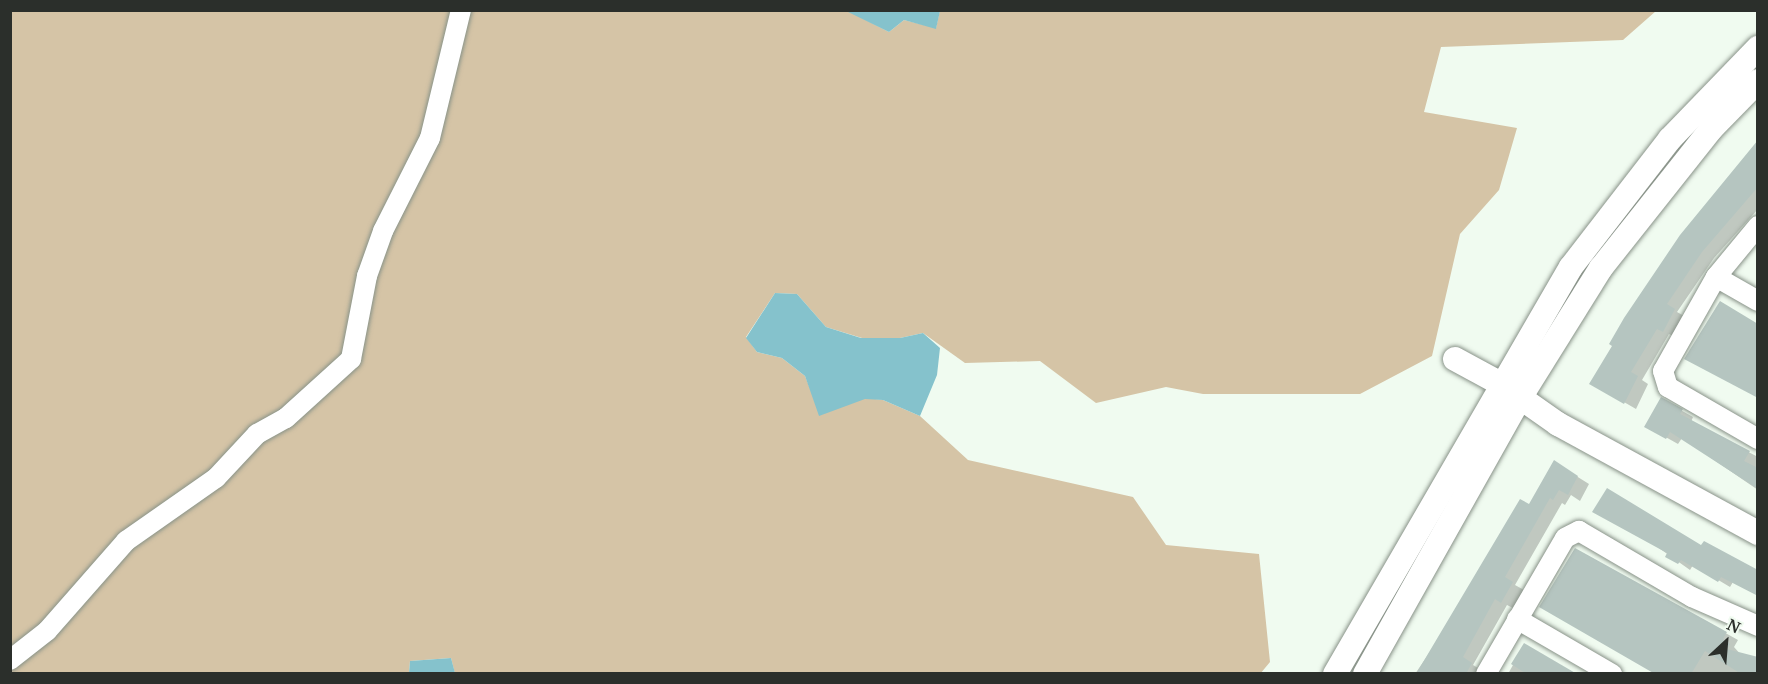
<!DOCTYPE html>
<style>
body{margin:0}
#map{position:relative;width:1768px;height:684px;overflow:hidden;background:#f0fbf0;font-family:"Noto Serif",serif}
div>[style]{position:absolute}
.green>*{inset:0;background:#d5c4a6}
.water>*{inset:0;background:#85c2cc}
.shadow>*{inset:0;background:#0003}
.building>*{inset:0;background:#b5c5c0}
.roads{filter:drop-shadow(0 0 2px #889288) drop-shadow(0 0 2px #889288)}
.minor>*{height:20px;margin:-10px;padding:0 10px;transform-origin:10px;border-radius:10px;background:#fff}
.tertiary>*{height:24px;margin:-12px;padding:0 12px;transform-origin:12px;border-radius:12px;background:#fff}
span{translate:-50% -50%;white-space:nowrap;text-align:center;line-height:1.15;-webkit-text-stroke:4.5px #f0fbf0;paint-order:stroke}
.frame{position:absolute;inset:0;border:12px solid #2b2f2b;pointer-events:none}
.north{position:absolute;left:1696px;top:612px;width:60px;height:60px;-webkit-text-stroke:4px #f0fbf0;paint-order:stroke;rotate:26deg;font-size:16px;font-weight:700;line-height:24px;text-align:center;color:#2b2f2b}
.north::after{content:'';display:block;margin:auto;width:21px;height:27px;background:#2b2f2b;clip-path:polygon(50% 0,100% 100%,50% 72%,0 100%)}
</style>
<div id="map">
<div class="green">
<div style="clip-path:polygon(846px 10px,889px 32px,904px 20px,936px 28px,940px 10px,1656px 11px,1623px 40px,1441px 47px,1424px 112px,1517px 128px,1499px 190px,1460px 234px,1432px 356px,1360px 394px,1203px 394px,1166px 387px,1096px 403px,1040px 361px,965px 363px,923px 333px,900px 338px,862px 338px,826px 327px,797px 294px,775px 293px,746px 337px,757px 352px,782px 358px,805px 376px,811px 391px,883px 400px,920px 416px,968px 460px,1133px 497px,1166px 545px,1259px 554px,1270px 662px,1260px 674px,455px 674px,451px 658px,410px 661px,409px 674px,11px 673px,10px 11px)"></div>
</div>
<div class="water">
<div style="clip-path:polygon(846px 11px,940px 11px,936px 29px,904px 20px,889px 32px)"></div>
<div style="clip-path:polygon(775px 293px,797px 294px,826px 327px,861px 338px,900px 338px,923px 333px,940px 348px,937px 375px,920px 416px,883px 400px,865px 399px,819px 416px,805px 376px,782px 358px,757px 352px,746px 338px)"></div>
<div style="clip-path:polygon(451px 658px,455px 673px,409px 673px,410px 661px)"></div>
</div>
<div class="shadow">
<div style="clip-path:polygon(1758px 141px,1758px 209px,1714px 258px,1677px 312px,1686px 317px,1675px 337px,1669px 334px,1642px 380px,1648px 384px,1636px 409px,1591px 383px)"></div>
<div style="clip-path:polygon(1661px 399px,1693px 417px,1691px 422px,1758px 457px,1758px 490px,1682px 438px,1678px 444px,1646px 426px)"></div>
<div style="clip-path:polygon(1565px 469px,1589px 484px,1580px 501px,1571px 495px,1565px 505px,1562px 503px,1515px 585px,1524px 590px,1513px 608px,1507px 605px,1473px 665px,1483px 671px,1481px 674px,1415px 674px,1529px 506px)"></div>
<div style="clip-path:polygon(1649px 541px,1733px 582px,1730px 587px,1693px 565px,1690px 570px)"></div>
<div style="clip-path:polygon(1576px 550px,1738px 640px,1734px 647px,1758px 674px,1659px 674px)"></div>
<div style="clip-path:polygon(1524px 645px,1574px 674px,1508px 674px)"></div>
</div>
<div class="building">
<div style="clip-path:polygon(1758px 140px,1758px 187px,1702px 252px,1667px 304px,1675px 309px,1663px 332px,1657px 329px,1631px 372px,1638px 376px,1624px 404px,1589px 384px,1612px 346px,1609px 344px,1624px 318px,1680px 235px)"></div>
<div style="clip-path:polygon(1720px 301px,1758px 324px,1758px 398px,1684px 359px)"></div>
<div style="clip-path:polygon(1661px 397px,1683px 409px,1680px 414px,1750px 451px,1744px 461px,1758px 468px,1758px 489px,1670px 432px,1666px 439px,1644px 427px)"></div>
<div style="clip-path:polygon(1554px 460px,1578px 476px,1568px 495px,1559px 490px,1553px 500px,1550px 498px,1505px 577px,1513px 582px,1501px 603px,1495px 599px,1463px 657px,1472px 663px,1466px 674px,1416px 674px,1520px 499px,1529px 504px)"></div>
<div style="clip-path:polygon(1607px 488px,1701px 545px,1704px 541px,1758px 570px,1758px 596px,1721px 577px,1718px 582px,1681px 560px,1678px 564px,1665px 557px,1667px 553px,1592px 512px)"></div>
<div style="clip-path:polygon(1575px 548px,1727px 632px,1723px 639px,1730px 644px,1727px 649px,1758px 657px,1758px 674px,1741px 674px,1705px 651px,1691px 674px,1655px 674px,1539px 607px)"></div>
<div style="clip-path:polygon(1524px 643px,1577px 674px,1527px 674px,1511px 664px)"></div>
</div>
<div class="roads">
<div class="minor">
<div style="left:1758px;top:226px;width:66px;rotate:129.5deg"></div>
<div style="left:1716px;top:277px;width:108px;rotate:119.4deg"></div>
<div style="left:1663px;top:371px;width:17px;rotate:73deg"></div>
<div style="left:1668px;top:387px;width:104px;rotate:30deg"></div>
<div style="left:1716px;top:277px;width:48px;rotate:29.7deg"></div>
<div style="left:1517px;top:619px;width:110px;rotate:30.1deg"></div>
<div style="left:10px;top:660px;width:47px;rotate:-38.1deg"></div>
<div style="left:47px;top:631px;width:120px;rotate:-48.7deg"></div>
<div style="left:126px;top:541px;width:110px;rotate:-35deg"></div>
<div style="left:216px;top:478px;width:60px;rotate:-47deg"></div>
<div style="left:257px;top:434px;width:33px;rotate:-29deg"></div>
<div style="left:286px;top:418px;width:88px;rotate:-42.2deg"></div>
<div style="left:351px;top:359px;width:85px;rotate:-79.1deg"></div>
<div style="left:367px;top:276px;width:48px;rotate:-70.4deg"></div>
<div style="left:383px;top:231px;width:104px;rotate:-63.2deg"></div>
<div style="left:430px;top:138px;width:132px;rotate:-76.4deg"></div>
<div style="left:1486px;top:674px;width:157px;rotate:-59.8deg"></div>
<div style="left:1565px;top:538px;width:16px;rotate:-27deg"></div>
<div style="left:1579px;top:531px;width:131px;rotate:30.3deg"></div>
<div style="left:1692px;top:597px;width:72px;rotate:23.7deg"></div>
</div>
<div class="tertiary">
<div style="left:1455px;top:359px;width:52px;rotate:28.5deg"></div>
<div style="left:1501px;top:384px;width:70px;rotate:35.1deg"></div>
<div style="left:1558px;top:424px;width:228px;rotate:28.6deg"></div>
<div style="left:1335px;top:674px;width:470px;rotate:-59.9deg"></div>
<div style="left:1571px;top:267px;width:162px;rotate:-52.3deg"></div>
<div style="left:1670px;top:139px;width:127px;rotate:-46deg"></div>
<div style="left:1365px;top:674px;width:317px;rotate:-60.7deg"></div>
<div style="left:1520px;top:398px;width:153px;rotate:-58.1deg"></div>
<div style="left:1601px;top:268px;width:177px;rotate:-51.6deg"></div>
<div style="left:1711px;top:129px;width:67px;rotate:-45.6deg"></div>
</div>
</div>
<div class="frame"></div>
<div class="north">N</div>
</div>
